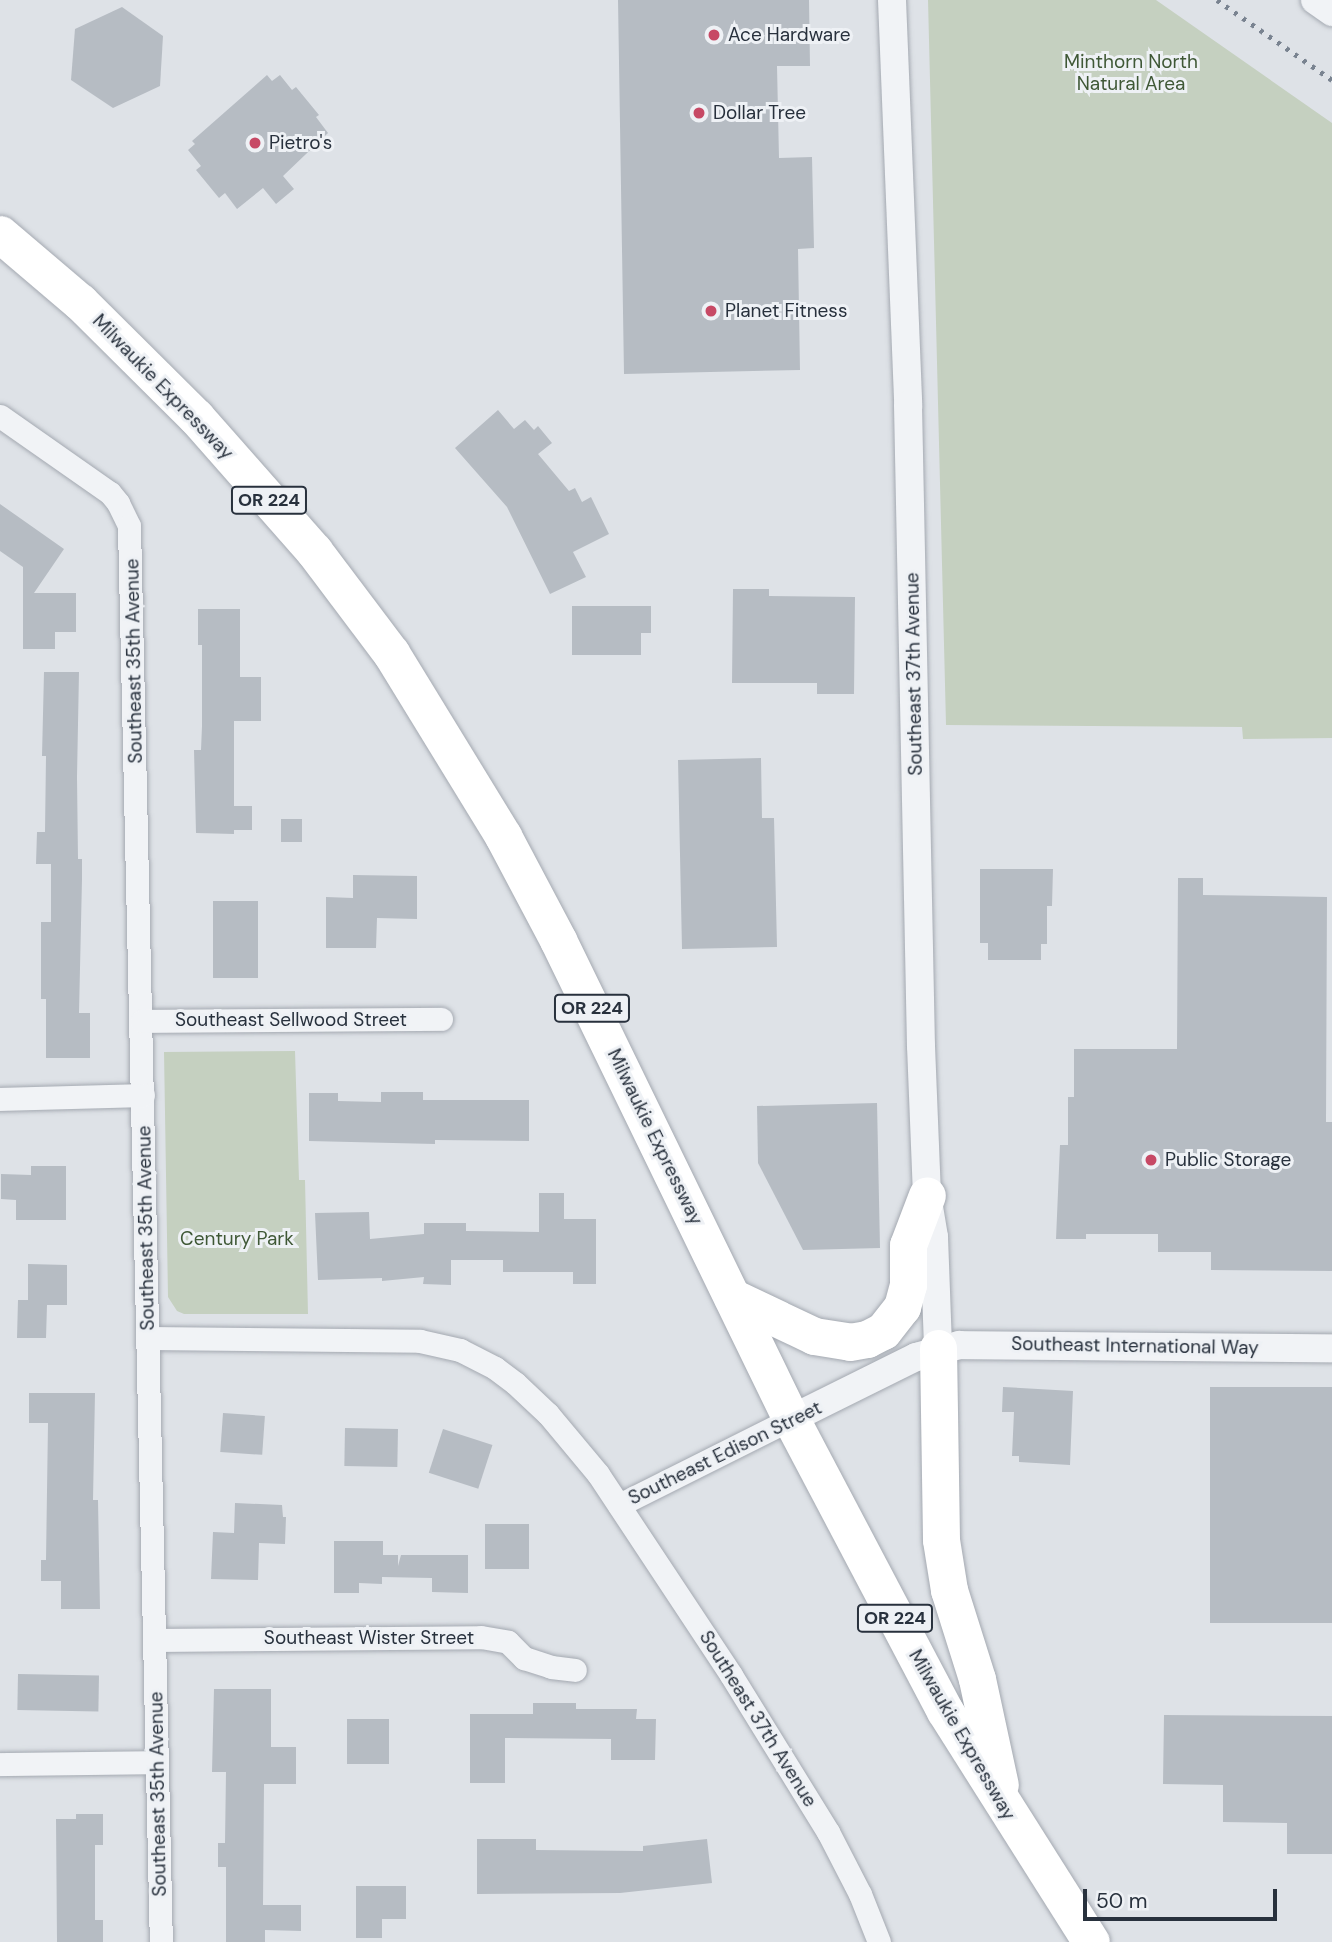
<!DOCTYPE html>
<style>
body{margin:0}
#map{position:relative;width:1332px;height:1942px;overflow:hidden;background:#dee2e7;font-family:"DM Sans",sans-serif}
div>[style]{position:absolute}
.green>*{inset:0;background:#c5d0c0}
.building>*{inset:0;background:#b6bcc3;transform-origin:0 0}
.roads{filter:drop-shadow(0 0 2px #a4a9b1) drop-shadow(0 0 2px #a4a9b1)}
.minor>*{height:23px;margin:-11.5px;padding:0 11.5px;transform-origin:11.5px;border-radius:11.5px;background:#f1f3f6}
.tertiary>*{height:28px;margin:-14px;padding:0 14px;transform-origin:14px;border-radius:14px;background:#f1f3f6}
.trunk>*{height:37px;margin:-18.5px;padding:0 18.5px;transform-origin:18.5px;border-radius:18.5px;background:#fff}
.rail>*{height:5px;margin-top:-2.5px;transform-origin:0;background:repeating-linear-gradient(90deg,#798390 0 3.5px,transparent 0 10.5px)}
.dots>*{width:19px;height:19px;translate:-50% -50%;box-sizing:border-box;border:4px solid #eef1f5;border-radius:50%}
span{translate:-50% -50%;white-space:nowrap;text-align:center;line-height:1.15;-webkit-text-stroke:6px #eef1f5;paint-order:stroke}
.shield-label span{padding:2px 5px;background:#eef1f5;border:2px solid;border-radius:5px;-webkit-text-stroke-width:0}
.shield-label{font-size:18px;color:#28313d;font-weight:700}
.poi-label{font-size:19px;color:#28313d}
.left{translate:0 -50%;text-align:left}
.park-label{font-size:19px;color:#3f5836}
.street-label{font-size:19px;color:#28313d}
.scale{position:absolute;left:1083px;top:1889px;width:194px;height:32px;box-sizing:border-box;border:4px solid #28313d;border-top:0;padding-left:9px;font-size:21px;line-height:24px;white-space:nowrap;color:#28313d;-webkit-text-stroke:5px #eef1f5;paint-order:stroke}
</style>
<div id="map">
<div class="green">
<div style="clip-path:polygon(928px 0,1156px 0,1332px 123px,1332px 738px,1243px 739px,1242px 727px,946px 725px)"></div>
<div style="clip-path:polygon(295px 1051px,299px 1180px,305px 1180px,308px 1314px,184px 1314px,177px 1311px,168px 1297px,164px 1052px)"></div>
</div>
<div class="building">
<div style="clip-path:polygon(618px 0,809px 0,810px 66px,777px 66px,779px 158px,812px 157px,814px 248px,798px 249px,800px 370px,624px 374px)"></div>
<div style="clip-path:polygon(122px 7px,163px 36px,160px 86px,113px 108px,71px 80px,75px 29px)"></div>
<div style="clip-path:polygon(267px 75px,272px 81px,280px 75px,292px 90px,296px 87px,319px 115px,316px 117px,328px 133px,283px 176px,294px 189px,276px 204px,263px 188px,237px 209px,225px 193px,219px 198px,196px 170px,201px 166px,188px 150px,195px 144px,192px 141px)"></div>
<div style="clip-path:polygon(498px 410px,514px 429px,525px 420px,534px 430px,538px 426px,552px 443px,538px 454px,569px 491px,575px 488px,582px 502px,591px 497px,609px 534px,573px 552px,586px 577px,550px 594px,507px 507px,455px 448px)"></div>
<div style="clip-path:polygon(0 504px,64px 549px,34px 593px,76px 593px,76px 632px,55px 632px,55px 649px,23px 649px,23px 567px,0 551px)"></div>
<div style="clip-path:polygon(733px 589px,769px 589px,769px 596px,855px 597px,854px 694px,817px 694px,817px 683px,732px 683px)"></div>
<div style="clip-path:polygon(572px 606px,651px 606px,651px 633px,641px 633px,641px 655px,572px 655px)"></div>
<div style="clip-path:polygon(198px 609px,240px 609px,240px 677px,261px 677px,261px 721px,234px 721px,234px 806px,252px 806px,252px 830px,234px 830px,234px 834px,196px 833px,194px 750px,201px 750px,202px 726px,202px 645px,198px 645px)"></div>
<div style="clip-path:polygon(44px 672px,79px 672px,77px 777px,78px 859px,82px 859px,82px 879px,79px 1013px,90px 1013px,90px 1058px,46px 1058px,46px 999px,41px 999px,41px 922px,51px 922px,51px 864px,36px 864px,37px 832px,45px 832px,46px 756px,42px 756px)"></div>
<div style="clip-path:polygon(761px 758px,762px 818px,774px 818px,777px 947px,682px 949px,678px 760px)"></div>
<div style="left:281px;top:819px;width:21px;height:23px"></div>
<div style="clip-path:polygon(980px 869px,1053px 869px,1052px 906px,1047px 906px,1047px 944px,1041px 944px,1041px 960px,988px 960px,988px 943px,980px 943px)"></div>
<div style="clip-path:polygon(353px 875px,417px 876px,417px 919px,377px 918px,376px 948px,326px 948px,326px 897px,353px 898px)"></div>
<div style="clip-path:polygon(1178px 878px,1203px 878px,1203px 895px,1327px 897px,1326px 1122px,1332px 1122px,1332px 1271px,1211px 1270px,1211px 1252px,1158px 1252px,1158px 1234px,1086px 1234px,1086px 1239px,1056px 1239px,1060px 1145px,1068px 1145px,1068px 1097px,1074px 1097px,1074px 1049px,1177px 1049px)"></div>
<div style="left:213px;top:901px;width:45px;height:77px"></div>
<div style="clip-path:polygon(381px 1092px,423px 1092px,423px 1100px,529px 1100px,529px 1141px,435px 1140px,435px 1144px,309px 1141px,309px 1093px,338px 1093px,338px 1101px,381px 1102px)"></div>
<div style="clip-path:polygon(877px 1103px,880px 1248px,803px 1250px,758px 1163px,757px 1106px)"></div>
<div style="clip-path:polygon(31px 1166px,66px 1166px,66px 1220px,16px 1220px,16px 1200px,1px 1199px,1px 1174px,31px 1175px)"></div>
<div style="clip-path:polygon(539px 1193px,564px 1193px,564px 1219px,596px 1219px,596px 1284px,573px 1284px,573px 1272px,503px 1272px,503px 1260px,451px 1260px,451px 1285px,423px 1284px,424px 1277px,382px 1281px,382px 1278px,318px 1280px,315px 1213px,369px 1212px,370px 1239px,424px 1234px,424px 1223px,466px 1223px,466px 1231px,539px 1232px)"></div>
<div style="clip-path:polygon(28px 1264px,67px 1265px,67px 1305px,47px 1305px,46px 1338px,17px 1338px,18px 1300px,28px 1300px)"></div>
<div style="clip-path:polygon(1003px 1387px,1073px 1391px,1070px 1465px,1019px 1462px,1019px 1456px,1012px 1456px,1014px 1412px,1002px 1412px)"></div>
<div style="left:1210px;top:1387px;width:122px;height:236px"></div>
<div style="clip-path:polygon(29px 1393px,95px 1393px,93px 1500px,98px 1500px,100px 1609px,61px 1609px,61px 1581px,41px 1581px,41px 1560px,46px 1560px,48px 1423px,29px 1423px)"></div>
<div style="left:223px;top:1413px;width:42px;height:39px;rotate:4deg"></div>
<div style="left:345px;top:1428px;width:53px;height:38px;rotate:1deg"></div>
<div style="left:443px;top:1429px;width:52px;height:46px;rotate:18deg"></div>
<div style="clip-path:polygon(235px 1503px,282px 1505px,283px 1517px,286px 1517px,285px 1544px,259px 1543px,258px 1580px,211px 1579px,213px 1532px,234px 1533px)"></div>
<div style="left:485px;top:1524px;width:44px;height:45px"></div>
<div style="clip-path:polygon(334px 1541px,383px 1541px,383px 1555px,398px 1555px,398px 1566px,401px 1555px,468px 1555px,468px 1593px,432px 1592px,432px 1578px,382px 1577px,382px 1584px,359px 1583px,359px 1593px,334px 1593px)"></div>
<div style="left:18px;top:1674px;width:81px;height:36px;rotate:1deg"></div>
<div style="clip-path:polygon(214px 1689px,271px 1689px,271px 1747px,296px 1747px,296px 1784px,264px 1784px,263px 1905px,301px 1905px,301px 1931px,265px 1930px,265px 1942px,226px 1942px,226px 1867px,218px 1867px,218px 1843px,225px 1843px,226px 1772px,212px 1772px)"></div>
<div style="clip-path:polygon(533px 1703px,576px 1703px,576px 1709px,637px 1709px,636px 1719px,656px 1719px,655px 1760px,611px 1760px,611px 1739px,505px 1738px,505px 1783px,470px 1783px,470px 1714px,533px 1714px)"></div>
<div style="clip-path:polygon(1164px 1715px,1332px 1716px,1332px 1854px,1287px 1854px,1287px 1823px,1223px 1822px,1223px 1785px,1163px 1784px)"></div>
<div style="left:347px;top:1719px;width:42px;height:45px"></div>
<div style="clip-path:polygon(76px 1814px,103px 1814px,103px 1845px,95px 1845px,95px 1920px,103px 1920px,103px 1942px,57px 1942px,56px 1819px,76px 1819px)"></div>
<div style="clip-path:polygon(477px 1839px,536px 1839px,536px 1850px,643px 1851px,643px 1846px,707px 1839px,712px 1883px,620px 1893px,477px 1894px)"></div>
<div style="clip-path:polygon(356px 1886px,406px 1886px,406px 1919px,382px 1919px,382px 1938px,356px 1938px)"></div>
</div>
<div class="roads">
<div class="minor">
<div style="left:0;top:416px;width:134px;rotate:35deg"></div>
<div style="left:110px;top:493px;width:13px;rotate:51deg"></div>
<div style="left:118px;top:503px;width:25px;rotate:64deg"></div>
<div style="left:129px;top:526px;width:1416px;rotate:88.71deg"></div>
<div style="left:142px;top:1021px;width:299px;rotate:-0.4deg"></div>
<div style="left:0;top:1099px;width:143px;rotate:-1.6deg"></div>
<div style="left:148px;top:1338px;width:272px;rotate:0.6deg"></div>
<div style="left:420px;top:1341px;width:41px;rotate:12.7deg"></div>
<div style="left:460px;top:1350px;width:39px;rotate:27deg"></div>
<div style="left:495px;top:1368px;width:25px;rotate:37deg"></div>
<div style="left:515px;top:1383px;width:45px;rotate:43.2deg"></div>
<div style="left:548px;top:1414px;width:78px;rotate:50.2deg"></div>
<div style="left:598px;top:1474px;width:241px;rotate:56.5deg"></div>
<div style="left:731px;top:1675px;width:185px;rotate:58.3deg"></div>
<div style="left:828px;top:1832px;width:70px;rotate:62.7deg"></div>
<div style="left:860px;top:1894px;width:52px;rotate:68.4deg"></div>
<div style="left:619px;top:1505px;width:192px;rotate:-26.6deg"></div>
<div style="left:154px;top:1640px;width:327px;rotate:-0.5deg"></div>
<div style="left:481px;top:1637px;width:27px;rotate:10deg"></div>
<div style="left:508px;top:1642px;width:23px;rotate:45deg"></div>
<div style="left:524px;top:1658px;width:28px;rotate:18deg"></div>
<div style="left:551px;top:1667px;width:24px;rotate:7deg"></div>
<div style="left:0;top:1764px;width:157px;rotate:-0.7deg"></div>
</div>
<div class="tertiary">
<div style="left:892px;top:0;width:405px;rotate:87.7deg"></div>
<div style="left:908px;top:405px;width:641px;rotate:88.84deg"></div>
<div style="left:921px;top:1046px;width:149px;rotate:87.7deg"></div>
<div style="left:927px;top:1195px;width:43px;rotate:80.5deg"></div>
<div style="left:934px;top:1237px;width:111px;rotate:87.9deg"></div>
<div style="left:1315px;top:0;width:21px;rotate:35deg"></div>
<div style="left:791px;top:1419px;width:140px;rotate:-26.4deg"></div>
<div style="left:916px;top:1357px;width:45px;rotate:-15.6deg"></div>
<div style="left:959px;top:1345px;width:373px;rotate:0.5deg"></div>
</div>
<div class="trunk">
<div style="left:0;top:234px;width:105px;rotate:40.4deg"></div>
<div style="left:80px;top:302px;width:163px;rotate:44.8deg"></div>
<div style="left:196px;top:417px;width:179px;rotate:48.6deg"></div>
<div style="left:314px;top:551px;width:128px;rotate:53deg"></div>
<div style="left:391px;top:653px;width:215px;rotate:58.5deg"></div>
<div style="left:503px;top:836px;width:118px;rotate:62.1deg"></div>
<div style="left:558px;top:940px;width:533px;rotate:64.06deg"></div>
<div style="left:791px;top:1419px;width:330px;rotate:62.2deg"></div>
<div style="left:945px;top:1711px;width:273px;rotate:57.7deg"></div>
<div style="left:732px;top:1297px;width:91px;rotate:25.4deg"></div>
<div style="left:814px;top:1336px;width:36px;rotate:9deg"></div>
<div style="left:850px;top:1342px;width:17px;rotate:-10deg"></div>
<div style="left:867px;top:1339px;width:18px;rotate:-27deg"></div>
<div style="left:883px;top:1331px;width:31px;rotate:-52deg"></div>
<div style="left:902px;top:1307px;width:23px;rotate:-75deg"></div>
<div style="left:908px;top:1285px;width:40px;rotate:-90deg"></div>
<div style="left:908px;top:1245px;width:53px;rotate:-69.2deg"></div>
<div style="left:938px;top:1348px;width:192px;rotate:89.1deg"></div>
<div style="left:941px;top:1540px;width:51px;rotate:80.9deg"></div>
<div style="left:949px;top:1590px;width:93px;rotate:72.5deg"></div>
<div style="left:977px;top:1679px;width:108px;rotate:77.8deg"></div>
</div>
</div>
<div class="rail">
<div style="left:1217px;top:0;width:140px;rotate:34.8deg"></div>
</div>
<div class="dots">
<div style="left:714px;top:35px;background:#c74965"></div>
<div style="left:699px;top:113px;background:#c74965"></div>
<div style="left:255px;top:143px;background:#c74965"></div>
<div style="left:711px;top:311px;background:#c74965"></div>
<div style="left:1151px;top:1160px;background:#c74965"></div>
</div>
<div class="shield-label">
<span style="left:269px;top:500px">OR 224</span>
<span style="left:592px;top:1008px">OR 224</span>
<span style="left:895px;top:1618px">OR 224</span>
</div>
<div class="poi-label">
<span class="left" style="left:728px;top:35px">Ace Hardware</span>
<span class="left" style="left:713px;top:113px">Dollar Tree</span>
<span class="left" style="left:269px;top:143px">Pietro's</span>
<span class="left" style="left:725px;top:311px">Planet Fitness</span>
<span class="left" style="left:1165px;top:1160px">Public Storage</span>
</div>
<div class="park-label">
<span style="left:1131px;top:73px">Minthorn North<br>Natural Area</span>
<span style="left:237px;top:1239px">Century Park</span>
</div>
<div class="street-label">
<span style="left:163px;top:387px;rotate:46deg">Milwaukie Expressway</span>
<span style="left:134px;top:661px;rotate:-91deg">Southeast 35th Avenue</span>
<span style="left:914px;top:674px;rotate:-91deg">Southeast 37th Avenue</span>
<span style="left:291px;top:1020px">Southeast Sellwood Street</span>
<span style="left:655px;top:1137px;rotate:64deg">Milwaukie Expressway</span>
<span style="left:146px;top:1228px;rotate:-91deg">Southeast 35th Avenue</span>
<span style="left:1135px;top:1346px;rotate:1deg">Southeast International Way</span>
<span style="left:725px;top:1453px;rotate:-26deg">Southeast Edison Street</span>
<span style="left:369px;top:1638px">Southeast Wister Street</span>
<span style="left:758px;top:1719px;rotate:58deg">Southeast 37th Avenue</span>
<span style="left:962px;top:1735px;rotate:60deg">Milwaukie Expressway</span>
<span style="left:158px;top:1794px;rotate:-91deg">Southeast 35th Avenue</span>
</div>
<div class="scale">50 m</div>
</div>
